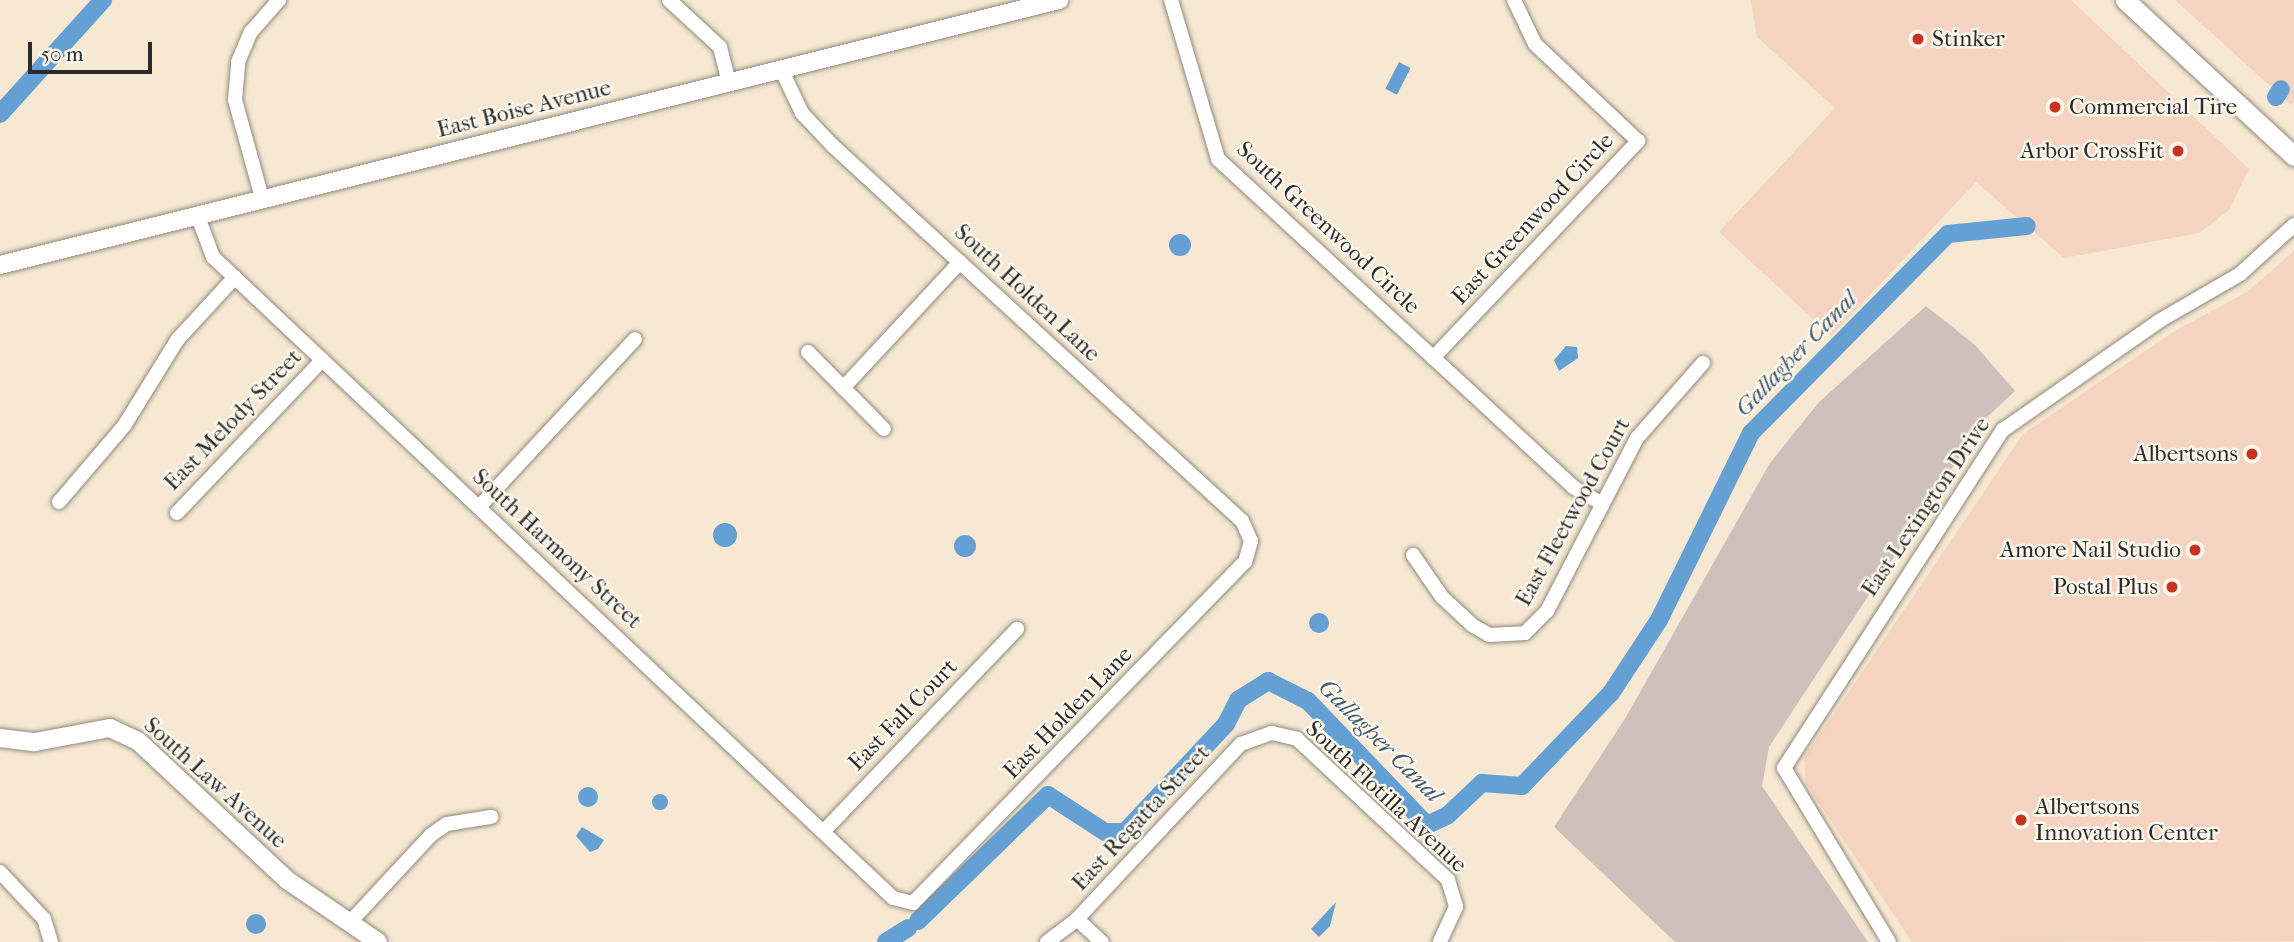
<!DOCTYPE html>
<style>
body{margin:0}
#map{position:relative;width:2294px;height:942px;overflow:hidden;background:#f6e8d2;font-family:"IM FELL French Canon",serif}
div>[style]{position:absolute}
.built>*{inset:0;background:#f4d3c0}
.industrial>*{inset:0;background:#d0c0bc}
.water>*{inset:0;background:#64a0d4;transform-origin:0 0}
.round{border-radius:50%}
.canal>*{height:18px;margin:-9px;padding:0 9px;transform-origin:9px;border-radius:9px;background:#64a0d4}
.roads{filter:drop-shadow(0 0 2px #908a7e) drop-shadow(0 0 2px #908a7e)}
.minor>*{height:14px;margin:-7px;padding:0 7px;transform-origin:7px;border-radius:7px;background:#fff}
.tertiary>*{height:18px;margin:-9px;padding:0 9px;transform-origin:9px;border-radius:9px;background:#fff}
.secondary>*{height:19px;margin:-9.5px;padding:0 9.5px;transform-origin:9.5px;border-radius:9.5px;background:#fff}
.dots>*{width:19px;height:19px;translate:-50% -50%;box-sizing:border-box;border:4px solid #fbf7ec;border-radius:50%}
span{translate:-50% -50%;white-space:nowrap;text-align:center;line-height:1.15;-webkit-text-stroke:5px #fbf7ec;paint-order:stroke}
.poi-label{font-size:23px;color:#2b2b2b}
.left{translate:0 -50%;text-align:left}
.right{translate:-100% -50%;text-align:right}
.street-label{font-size:23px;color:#2b2b2b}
.water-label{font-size:24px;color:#425a6f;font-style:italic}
.scale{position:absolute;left:28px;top:42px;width:124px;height:32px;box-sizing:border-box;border:4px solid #2b2b2b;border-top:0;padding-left:9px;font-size:21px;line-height:24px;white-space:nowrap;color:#2b2b2b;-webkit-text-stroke:5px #fbf7ec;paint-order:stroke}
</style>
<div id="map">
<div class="built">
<div style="clip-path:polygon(1751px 0,2071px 0,2249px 169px,2229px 210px,2199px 233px,2064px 258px,1976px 182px,1831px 336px,1719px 232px,1835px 108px,1757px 37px)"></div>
<div style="clip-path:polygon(2175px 0,2294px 0,2294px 102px,2291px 105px)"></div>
<div style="clip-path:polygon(2294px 251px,2294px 941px,1912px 942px,1806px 784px,1804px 758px,2023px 434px,2173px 332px,2247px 292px)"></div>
</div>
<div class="industrial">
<div style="clip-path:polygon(1926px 306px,1975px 345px,2015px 391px,1984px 420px,1769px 747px,1762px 786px,1868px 942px,1675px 942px,1554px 827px,1626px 717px,1770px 463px,1819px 402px)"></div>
</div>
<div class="water">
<div style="left:1399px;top:62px;width:13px;height:30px;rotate:27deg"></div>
<div class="round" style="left:1169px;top:234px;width:22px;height:22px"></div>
<div style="clip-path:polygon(1566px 346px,1577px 347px,1578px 358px,1559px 371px,1554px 360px)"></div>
<div class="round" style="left:713px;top:523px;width:24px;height:24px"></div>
<div class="round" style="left:954px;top:535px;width:22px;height:22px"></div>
<div class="round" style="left:1309px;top:613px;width:20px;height:20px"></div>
<div class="round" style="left:578px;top:787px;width:20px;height:20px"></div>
<div class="round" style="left:652px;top:794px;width:16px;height:16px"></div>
<div style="clip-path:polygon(582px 827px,604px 840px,598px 849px,590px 852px,576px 836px)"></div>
<div style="clip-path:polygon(1336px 902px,1330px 926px,1319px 937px,1311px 929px)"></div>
<div class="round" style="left:246px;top:914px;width:20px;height:20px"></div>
</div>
<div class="canal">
<div style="left:2276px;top:97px;width:9px;rotate:-58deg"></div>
<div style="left:0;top:114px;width:154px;rotate:-47.9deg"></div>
<div style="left:918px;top:921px;width:181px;rotate:-44.1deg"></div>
<div style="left:1048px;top:795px;width:68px;rotate:33deg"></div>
<div style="left:1105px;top:832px;width:20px"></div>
<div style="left:1125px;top:832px;width:148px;rotate:-46.9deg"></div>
<div style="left:1226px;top:724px;width:27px;rotate:-63deg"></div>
<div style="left:1238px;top:700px;width:36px;rotate:-32deg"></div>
<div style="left:1268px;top:681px;width:45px;rotate:26.6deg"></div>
<div style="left:1308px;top:701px;width:172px;rotate:46.2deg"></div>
<div style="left:1427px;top:825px;width:23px;rotate:-25deg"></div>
<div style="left:1448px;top:815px;width:47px;rotate:-43.3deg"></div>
<div style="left:1482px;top:783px;width:40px;rotate:4.3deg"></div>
<div style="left:1522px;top:786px;width:129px;rotate:-46.3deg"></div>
<div style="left:1611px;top:693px;width:87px;rotate:-56.7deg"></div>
<div style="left:1659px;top:620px;width:208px;rotate:-63.8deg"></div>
<div style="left:1751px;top:433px;width:280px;rotate:-45.3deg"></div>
<div style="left:1948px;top:234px;width:79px;rotate:-5.8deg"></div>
<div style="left:886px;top:942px;width:26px;rotate:-32deg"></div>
</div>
<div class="roads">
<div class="minor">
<div style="left:669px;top:0;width:69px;rotate:42.7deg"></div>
<div style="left:720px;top:47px;width:38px;rotate:76deg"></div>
<div style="left:1171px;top:0;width:166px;rotate:73.5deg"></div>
<div style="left:1218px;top:159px;width:483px;rotate:42.7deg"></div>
<div style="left:1573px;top:487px;width:34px;rotate:30deg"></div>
<div style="left:262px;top:198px;width:102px;rotate:-105.4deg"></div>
<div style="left:235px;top:100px;width:38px;rotate:-85deg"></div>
<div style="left:238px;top:62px;width:33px;rotate:-67deg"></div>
<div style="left:251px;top:32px;width:43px;rotate:-48.8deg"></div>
<div style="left:197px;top:214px;width:46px;rotate:69.6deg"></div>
<div style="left:213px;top:257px;width:934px;rotate:43.31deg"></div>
<div style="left:893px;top:898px;width:21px;rotate:14deg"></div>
<div style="left:913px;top:903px;width:476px;rotate:-45.8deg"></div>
<div style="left:1245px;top:562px;width:22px;rotate:-74deg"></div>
<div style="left:1251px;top:541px;width:22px;rotate:-114deg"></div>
<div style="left:1242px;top:521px;width:556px;rotate:-137.48deg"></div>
<div style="left:832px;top:145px;width:44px;rotate:-133.2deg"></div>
<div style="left:802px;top:113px;width:47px;rotate:-115.5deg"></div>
<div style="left:808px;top:352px;width:108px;rotate:45.4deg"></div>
<div style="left:1433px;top:358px;width:299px;rotate:-46.6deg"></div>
<div style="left:1638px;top:141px;width:141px;rotate:-136.7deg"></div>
<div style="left:1535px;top:44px;width:49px;rotate:-115.5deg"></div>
<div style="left:843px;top:388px;width:172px;rotate:-47.1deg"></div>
<div style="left:59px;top:502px;width:100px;rotate:-49.5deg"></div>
<div style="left:124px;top:426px;width:102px;rotate:-58.2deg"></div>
<div style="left:178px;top:339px;width:84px;rotate:-47.4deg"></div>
<div style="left:479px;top:507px;width:229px;rotate:-47.1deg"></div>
<div style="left:177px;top:513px;width:211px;rotate:-46.5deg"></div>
<div style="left:1413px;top:555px;width:51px;rotate:55.4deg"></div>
<div style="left:1442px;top:597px;width:41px;rotate:43deg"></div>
<div style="left:1472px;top:625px;width:20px;rotate:30deg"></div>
<div style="left:1489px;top:635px;width:36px;rotate:-3deg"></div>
<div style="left:1525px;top:633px;width:31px;rotate:-45deg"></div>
<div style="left:1547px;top:611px;width:195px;rotate:-62.5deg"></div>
<div style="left:1637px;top:438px;width:100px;rotate:-48.7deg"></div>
<div style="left:823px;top:832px;width:281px;rotate:-46.3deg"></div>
<div style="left:0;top:872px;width:64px;rotate:46.9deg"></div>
<div style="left:44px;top:919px;width:24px;rotate:73deg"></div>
<div style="left:1077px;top:919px;width:34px;rotate:43deg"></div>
<div style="left:352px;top:920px;width:116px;rotate:-47.1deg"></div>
<div style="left:431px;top:835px;width:19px;rotate:-35deg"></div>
<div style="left:447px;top:824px;width:45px;rotate:-9deg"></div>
<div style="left:1047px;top:942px;width:38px;rotate:-37deg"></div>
<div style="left:1077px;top:919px;width:240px;rotate:-46.9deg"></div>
<div style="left:1241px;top:744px;width:33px;rotate:-20deg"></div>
<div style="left:1272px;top:733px;width:26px;rotate:13deg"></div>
<div style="left:1297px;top:739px;width:207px;rotate:43deg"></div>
<div style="left:1448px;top:880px;width:28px;rotate:73deg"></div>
<div style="left:1456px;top:907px;width:38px;rotate:115deg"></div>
<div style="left:1889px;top:942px;width:203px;rotate:-121.1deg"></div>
<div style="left:1784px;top:768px;width:403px;rotate:-57.1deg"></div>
<div style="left:2003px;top:430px;width:190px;rotate:-34.9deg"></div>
<div style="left:2159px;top:321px;width:94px;rotate:-30.1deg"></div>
<div style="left:2240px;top:274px;width:73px;rotate:-42.2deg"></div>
</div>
<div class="tertiary">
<div style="left:0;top:265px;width:1092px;rotate:-14.05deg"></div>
<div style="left:0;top:738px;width:35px;rotate:7deg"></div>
<div style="left:35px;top:742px;width:76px;rotate:-10.6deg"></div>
<div style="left:110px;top:728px;width:31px;rotate:25deg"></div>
<div style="left:138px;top:741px;width:204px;rotate:43deg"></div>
<div style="left:287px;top:880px;width:110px;rotate:34.3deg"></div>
</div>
<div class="secondary">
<div style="left:2125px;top:0;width:230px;rotate:42.7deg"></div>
</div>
</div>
<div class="dots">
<div style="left:1918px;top:39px;background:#c8321e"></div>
<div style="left:2055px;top:107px;background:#c8321e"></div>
<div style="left:2178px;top:151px;background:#c8321e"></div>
<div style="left:2252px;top:454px;background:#c8321e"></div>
<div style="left:2195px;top:550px;background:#c8321e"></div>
<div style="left:2172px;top:587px;background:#c8321e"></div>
<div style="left:2021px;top:820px;background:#c8321e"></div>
</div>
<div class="poi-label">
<span class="left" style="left:1932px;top:39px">Stinker</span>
<span class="left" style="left:2069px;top:107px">Commercial Tire</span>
<span class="right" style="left:2164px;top:151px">Arbor CrossFit</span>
<span class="right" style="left:2238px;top:454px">Albertsons</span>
<span class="right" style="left:2181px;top:550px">Amore Nail Studio</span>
<span class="right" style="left:2158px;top:587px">Postal Plus</span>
<span class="left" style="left:2035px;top:820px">Albertsons<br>Innovation Center</span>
</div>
<div class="street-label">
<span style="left:524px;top:109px;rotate:-14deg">East Boise Avenue</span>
<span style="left:1533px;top:219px;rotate:-47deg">East Greenwood Circle</span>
<span style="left:1328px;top:228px;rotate:43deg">South Greenwood Circle</span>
<span style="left:1027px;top:293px;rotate:43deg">South Holden Lane</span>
<span style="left:233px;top:420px;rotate:-46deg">East Melody Street</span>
<span style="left:1926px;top:507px;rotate:-56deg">East Lexington Drive</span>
<span style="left:1573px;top:512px;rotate:-61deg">East Fleetwood Court</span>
<span style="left:557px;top:549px;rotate:43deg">South Harmony Street</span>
<span style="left:1068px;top:713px;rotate:-46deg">East Holden Lane</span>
<span style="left:903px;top:715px;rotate:-46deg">East Fall Court</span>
<span style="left:215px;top:783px;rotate:42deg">South Law Avenue</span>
<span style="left:1386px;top:797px;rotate:43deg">South Flotilla Avenue</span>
<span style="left:1141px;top:818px;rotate:-47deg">East Regatta Street</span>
</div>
<div class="water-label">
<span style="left:1796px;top:354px;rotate:-46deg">Gallagher Canal</span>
<span style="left:1380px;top:741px;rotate:45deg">Gallagher Canal</span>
</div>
<div class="scale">50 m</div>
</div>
